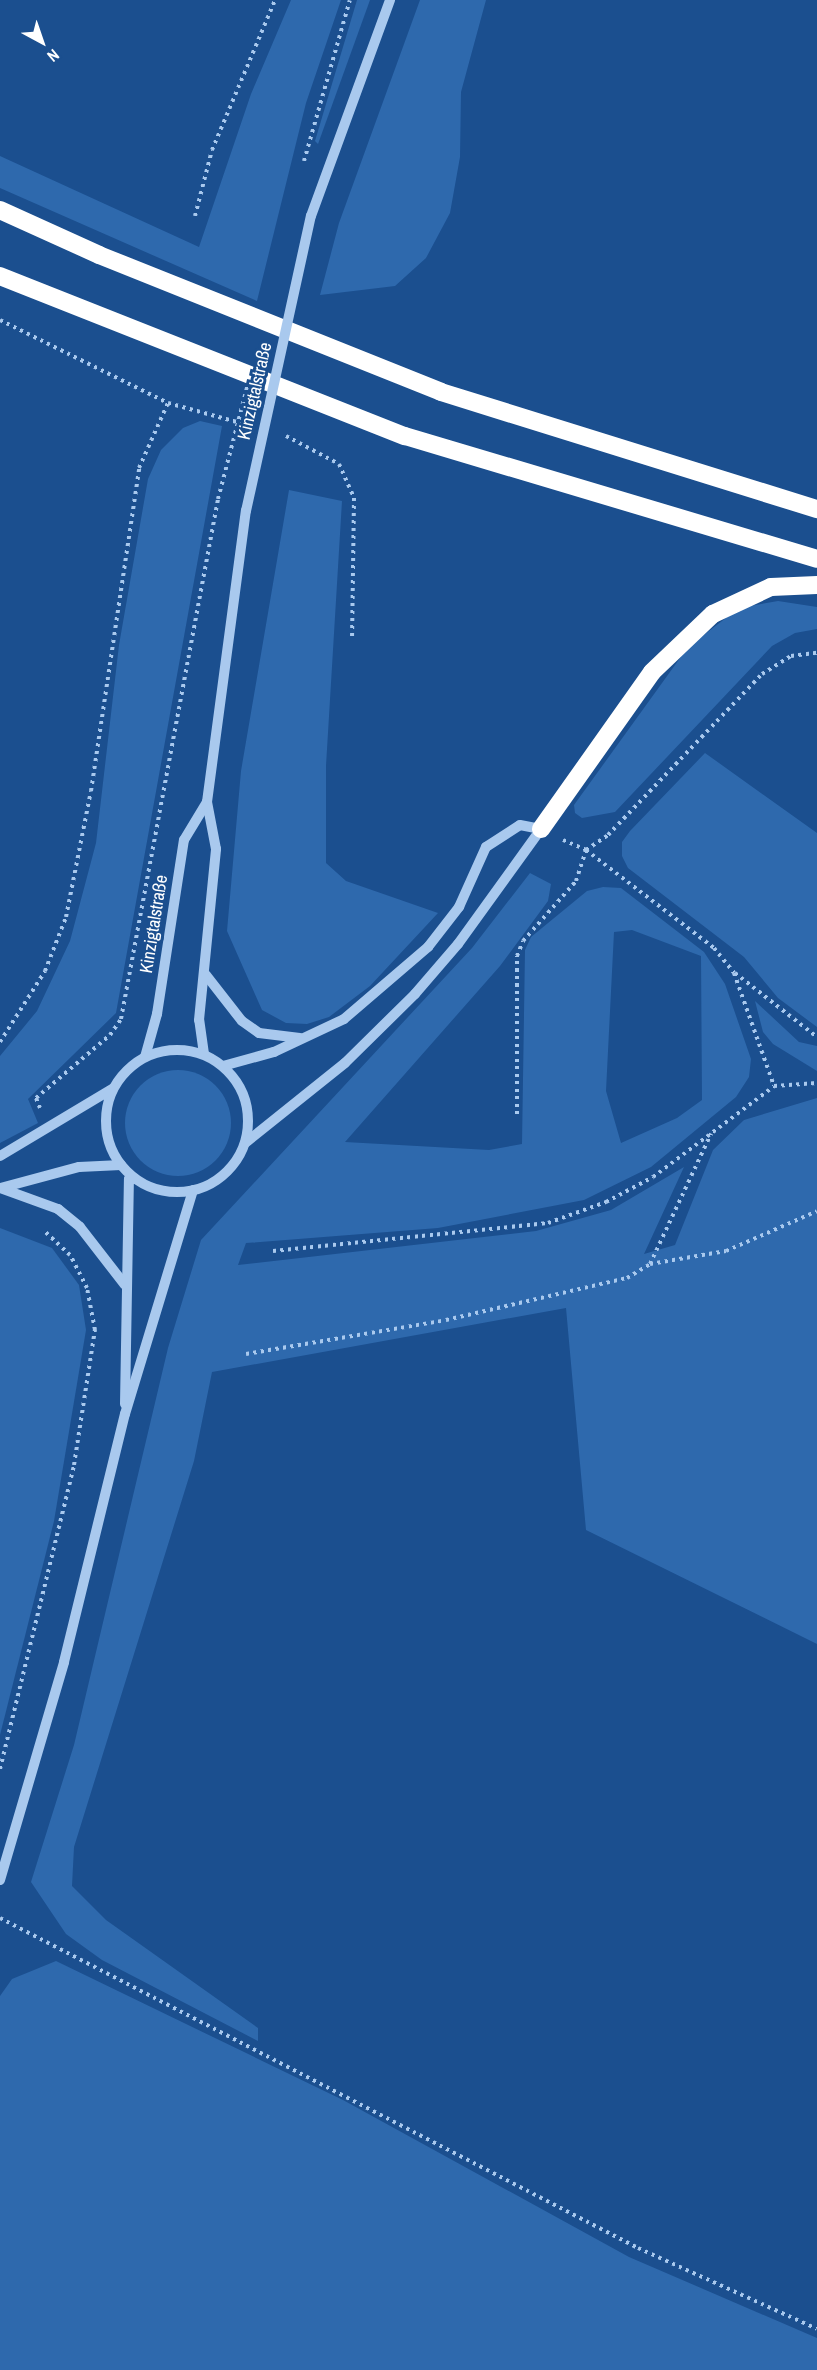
<!DOCTYPE html>
<meta charset="utf-8">
<style>
body{margin:0}
#map{position:relative;width:817px;height:2370px;overflow:hidden;background:#1b4f8f;font-family:"Archivo Narrow",sans-serif}
div>[style]{position:absolute}
.green>*{inset:0;background:#2e69ad}
.round{border-radius:50%}
.path>*{height:4px;margin-top:-2px;transform-origin:0;background:repeating-linear-gradient(90deg,#a9c9ee 0 3px,transparent 0 7.5px)}
.minor>*{height:10px;margin:-5px;padding:0 5px;transform-origin:5px;border-radius:5px;background:#a9c9ee}
.minor>.ring{margin:-5px;padding:0;box-sizing:content-box;background:none;border:10px solid #a9c9ee;border-radius:50%}
.highway>*{height:18px;margin:-9px;padding:0 9px;transform-origin:9px;border-radius:9px;background:#fff}
.path-bridge>*{height:4px;margin-top:-2px;transform-origin:0;background:repeating-linear-gradient(90deg,#a9c9ee 0 3px,transparent 0 7.5px)}
.minor-bridge>*{height:10px;margin:-5px;padding:0 5px;transform-origin:5px;border-radius:5px;background:#a9c9ee}
span{translate:-50% -50%;white-space:nowrap;text-align:center;line-height:1.15;-webkit-text-stroke:6px #1b4f8f;paint-order:stroke}
.street-label{font-size:18px;color:#fff}
.north{position:absolute;left:12px;top:12px;width:60px;height:60px;-webkit-text-stroke:4px #1b4f8f;paint-order:stroke;rotate:140deg;font-size:16px;font-weight:700;line-height:24px;text-align:center;color:#fff}
.north::after{content:'';display:block;margin:auto;width:21px;height:27px;background:#fff;clip-path:polygon(50% 0,100% 100%,50% 72%,0 100%)}
</style>
<div id="map">
<div class="green">
<div style="clip-path:polygon(291px 0,341px 0,306px 103px,257px 301px,0 188px,0 156px,199px 247px,251px 94px)"></div>
<div style="clip-path:polygon(357px 0,370px 0,318px 144px,315px 141px)"></div>
<div style="clip-path:polygon(420px 0,486px 0,461px 92px,460px 157px,450px 213px,426px 258px,395px 286px,320px 295px,339px 223px)"></div>
<div style="clip-path:polygon(200px 421px,222px 426px,116px 1013px,28px 1099px,38px 1123px,0 1143px,0 1056px,37px 1011px,70px 941px,96px 843px,119px 645px,148px 479px,161px 450px,183px 428px)"></div>
<div style="clip-path:polygon(289px 490px,342px 501px,326px 766px,326px 863px,346px 881px,438px 913px,370px 986px,329px 1017px,307px 1024px,286px 1023px,262px 1010px,227px 931px,241px 771px)"></div>
<div style="clip-path:polygon(778px 601px,817px 607px,817px 629px,795px 633px,772px 646px,615px 812px,582px 818px,575px 813px,574px 805px,688px 647px,739px 608px)"></div>
<div style="clip-path:polygon(705px 753px,817px 833px,817px 1027px,778px 998px,744px 957px,628px 868px,622px 856px,622px 842px,630px 831px)"></div>
<div style="clip-path:polygon(evenodd,530px 873px,551px 884px,548px 901px,500px 966px,345px 1142px,489px 1150px,522px 1144px,525px 950px,531px 937px,587px 891px,603px 887px,621px 888px,704px 952px,725px 984px,751px 1059px,749px 1077px,736px 1097px,651px 1167px,584px 1200px,438px 1228px,246px 1243px,238px 1265px,536px 1231px,611px 1210px,684px 1167px,644px 1254px,675px 1245px,713px 1150px,744px 1120px,817px 1098px,817px 1644px,586px 1530px,566px 1308px,212px 1372px,194px 1461px,74px 1847px,72px 1886px,106px 1920px,258px 2028px,258px 2041px,102px 1960px,66px 1934px,31px 1882px,74px 1745px,168px 1348px,201px 1240px,472px 948px,530px 873px,632px 930px,701px 956px,702px 1100px,677px 1118px,621px 1143px,606px 1091px,614px 932px,632px 930px)"></div>
<div style="clip-path:polygon(755px 1001px,799px 1042px,817px 1046px,817px 1071px,773px 1044px,763px 1032px)"></div>
<div class="round" style="left:125px;top:1070px;width:106px;height:106px"></div>
<div style="clip-path:polygon(0 1228px,52px 1248px,79px 1285px,86px 1330px,54px 1521px,0 1735px)"></div>
<div style="clip-path:polygon(56px 1961px,343px 2100px,629px 2257px,817px 2338px,817px 2370px,0 2370px,0 1996px,12px 1979px)"></div>
</div>
<div class="path">
<div style="left:304px;top:161px;width:167px;rotate:-74.1deg"></div>
<div style="left:195px;top:216px;width:68px;rotate:-75.6deg"></div>
<div style="left:212px;top:150px;width:163px;rotate:-67.2deg"></div>
<div style="left:0;top:320px;width:187px;rotate:26.3deg"></div>
<div style="left:168px;top:403px;width:79px;rotate:15.4deg"></div>
<div style="left:286px;top:436px;width:60px;rotate:27.8deg"></div>
<div style="left:339px;top:464px;width:37px;rotate:66deg"></div>
<div style="left:354px;top:498px;width:140px;rotate:90.8deg"></div>
<div style="left:563px;top:840px;width:25px;rotate:23deg"></div>
<div style="left:586px;top:850px;width:27px;rotate:-34deg"></div>
<div style="left:608px;top:835px;width:223px;rotate:-46.3deg"></div>
<div style="left:762px;top:674px;width:34px;rotate:-32deg"></div>
<div style="left:791px;top:656px;width:26px;rotate:-7deg"></div>
<div style="left:735px;top:973px;width:104px;rotate:38deg"></div>
<div style="left:0;top:1042px;width:84px;rotate:-57.6deg"></div>
<div style="left:45px;top:971px;width:58px;rotate:-68.7deg"></div>
<div style="left:66px;top:917px;width:128px;rotate:-78.8deg"></div>
<div style="left:91px;top:791px;width:327px;rotate:-81.5deg"></div>
<div style="left:139px;top:468px;width:71px;rotate:-66deg"></div>
<div style="left:40px;top:1108px;width:11px;rotate:-112deg"></div>
<div style="left:36px;top:1098px;width:97px;rotate:-40.4deg"></div>
<div style="left:110px;top:1035px;width:19px;rotate:-55deg"></div>
<div style="left:121px;top:1019px;width:529px;rotate:-79.43deg"></div>
<div style="left:517px;top:1114px;width:158px;rotate:-90deg"></div>
<div style="left:517px;top:956px;width:16px;rotate:-68deg"></div>
<div style="left:523px;top:941px;width:80px;rotate:-48.5deg"></div>
<div style="left:576px;top:881px;width:33px;rotate:-72deg"></div>
<div style="left:586px;top:850px;width:161px;rotate:37.4deg"></div>
<div style="left:714px;top:948px;width:32px;rotate:51deg"></div>
<div style="left:734px;top:973px;width:120px;rotate:70.5deg"></div>
<div style="left:273px;top:1251px;width:276px;rotate:-5.8deg"></div>
<div style="left:548px;top:1223px;width:62px;rotate:-19.9deg"></div>
<div style="left:606px;top:1202px;width:53px;rotate:-28deg"></div>
<div style="left:653px;top:1177px;width:151px;rotate:-36.9deg"></div>
<div style="left:774px;top:1086px;width:43px;rotate:-4deg"></div>
<div style="left:650px;top:1264px;width:144px;rotate:-64.9deg"></div>
<div style="left:246px;top:1354px;width:203px;rotate:-9.6deg"></div>
<div style="left:446px;top:1320px;width:186px;rotate:-13.1deg"></div>
<div style="left:627px;top:1278px;width:27px;rotate:-31deg"></div>
<div style="left:650px;top:1264px;width:77px;rotate:-9.7deg"></div>
<div style="left:726px;top:1251px;width:99px;rotate:-23.7deg"></div>
<div style="left:0;top:1769px;width:313px;rotate:-76.3deg"></div>
<div style="left:74px;top:1465px;width:137px;rotate:-81.2deg"></div>
<div style="left:95px;top:1330px;width:43px;rotate:-100.8deg"></div>
<div style="left:87px;top:1288px;width:37px;rotate:-117deg"></div>
<div style="left:70px;top:1255px;width:34px;rotate:-137deg"></div>
<div style="left:0;top:1918px;width:718px;rotate:27.35deg"></div>
<div style="left:638px;top:2248px;width:196px;rotate:24.3deg"></div>
</div>
<div class="minor">
<div style="left:311px;top:216px;width:230px;rotate:-69.9deg"></div>
<div style="left:206px;top:975px;width:58px;rotate:52deg"></div>
<div style="left:242px;top:1021px;width:21px;rotate:35deg"></div>
<div style="left:259px;top:1033px;width:41px;rotate:7deg"></div>
<div class="ring" style="left:106px;top:1050px;width:132px;height:132px"></div>
<div style="left:204px;top:1054px;width:34px;rotate:-98deg"></div>
<div style="left:199px;top:1020px;width:172px;rotate:-84.3deg"></div>
<div style="left:216px;top:849px;width:48px;rotate:-100.8deg"></div>
<div style="left:207px;top:802px;width:294px;rotate:-82.4deg"></div>
<div style="left:145px;top:1057px;width:45px;rotate:-74.4deg"></div>
<div style="left:157px;top:1014px;width:176px;rotate:-81.2deg"></div>
<div style="left:184px;top:840px;width:44px;rotate:-58.8deg"></div>
<div style="left:223px;top:1066px;width:53px;rotate:-15.4deg"></div>
<div style="left:274px;top:1052px;width:77px;rotate:-25.2deg"></div>
<div style="left:344px;top:1019px;width:111px;rotate:-40.6deg"></div>
<div style="left:428px;top:947px;width:51px;rotate:-52.2deg"></div>
<div style="left:459px;top:907px;width:66px;rotate:-65.8deg"></div>
<div style="left:486px;top:847px;width:40px;rotate:-32.9deg"></div>
<div style="left:520px;top:825px;width:21px;rotate:11deg"></div>
<div style="left:541px;top:829px;width:142px;rotate:125.8deg"></div>
<div style="left:458px;top:944px;width:66px;rotate:130.7deg"></div>
<div style="left:415px;top:994px;width:98px;rotate:135.4deg"></div>
<div style="left:345px;top:1063px;width:128px;rotate:141.3deg"></div>
<div style="left:0;top:1156px;width:131px;rotate:-30.9deg"></div>
<div style="left:0;top:1188px;width:62px;rotate:19.9deg"></div>
<div style="left:58px;top:1209px;width:28px;rotate:39deg"></div>
<div style="left:80px;top:1227px;width:73px;rotate:52.2deg"></div>
<div style="left:1px;top:1188px;width:81px;rotate:-15.1deg"></div>
<div style="left:79px;top:1167px;width:42px;rotate:-2.7deg"></div>
<div style="left:125px;top:1404px;width:225px;rotate:-89deg"></div>
<div style="left:129px;top:1179px;width:6px"></div>
<div style="left:0;top:1880px;width:227px;rotate:-73.6deg"></div>
<div style="left:64px;top:1662px;width:255px;rotate:-76.2deg"></div>
<div style="left:125px;top:1414px;width:234px;rotate:-73.1deg"></div>
</div>
<div class="highway">
<div style="left:0;top:210px;width:109px;rotate:24.4deg"></div>
<div style="left:99px;top:255px;width:368px;rotate:21.8deg"></div>
<div style="left:441px;top:392px;width:394px;rotate:17.3deg"></div>
<div style="left:0;top:276px;width:435px;rotate:21.6deg"></div>
<div style="left:405px;top:436px;width:430px;rotate:16.6deg"></div>
<div style="left:541px;top:829px;width:192px;rotate:-54.7deg"></div>
<div style="left:652px;top:672px;width:84px;rotate:-43.6deg"></div>
<div style="left:713px;top:614px;width:64px;rotate:-25deg"></div>
<div style="left:771px;top:587px;width:46px;rotate:-2.5deg"></div>
</div>
<div class="path-bridge">
<div style="left:218px;top:499px;width:119px;rotate:-75.4deg"></div>
</div>
<div class="minor-bridge">
<div style="left:246px;top:511px;width:302px;rotate:-77.6deg"></div>
</div>
<div class="street-label">
<span style="left:255px;top:391px;rotate:-77deg">Kinzigtalstraße</span>
<span style="left:154px;top:924px;rotate:-81deg">Kinzigtalstraße</span>
</div>
<div class="north">N</div>
</div>
